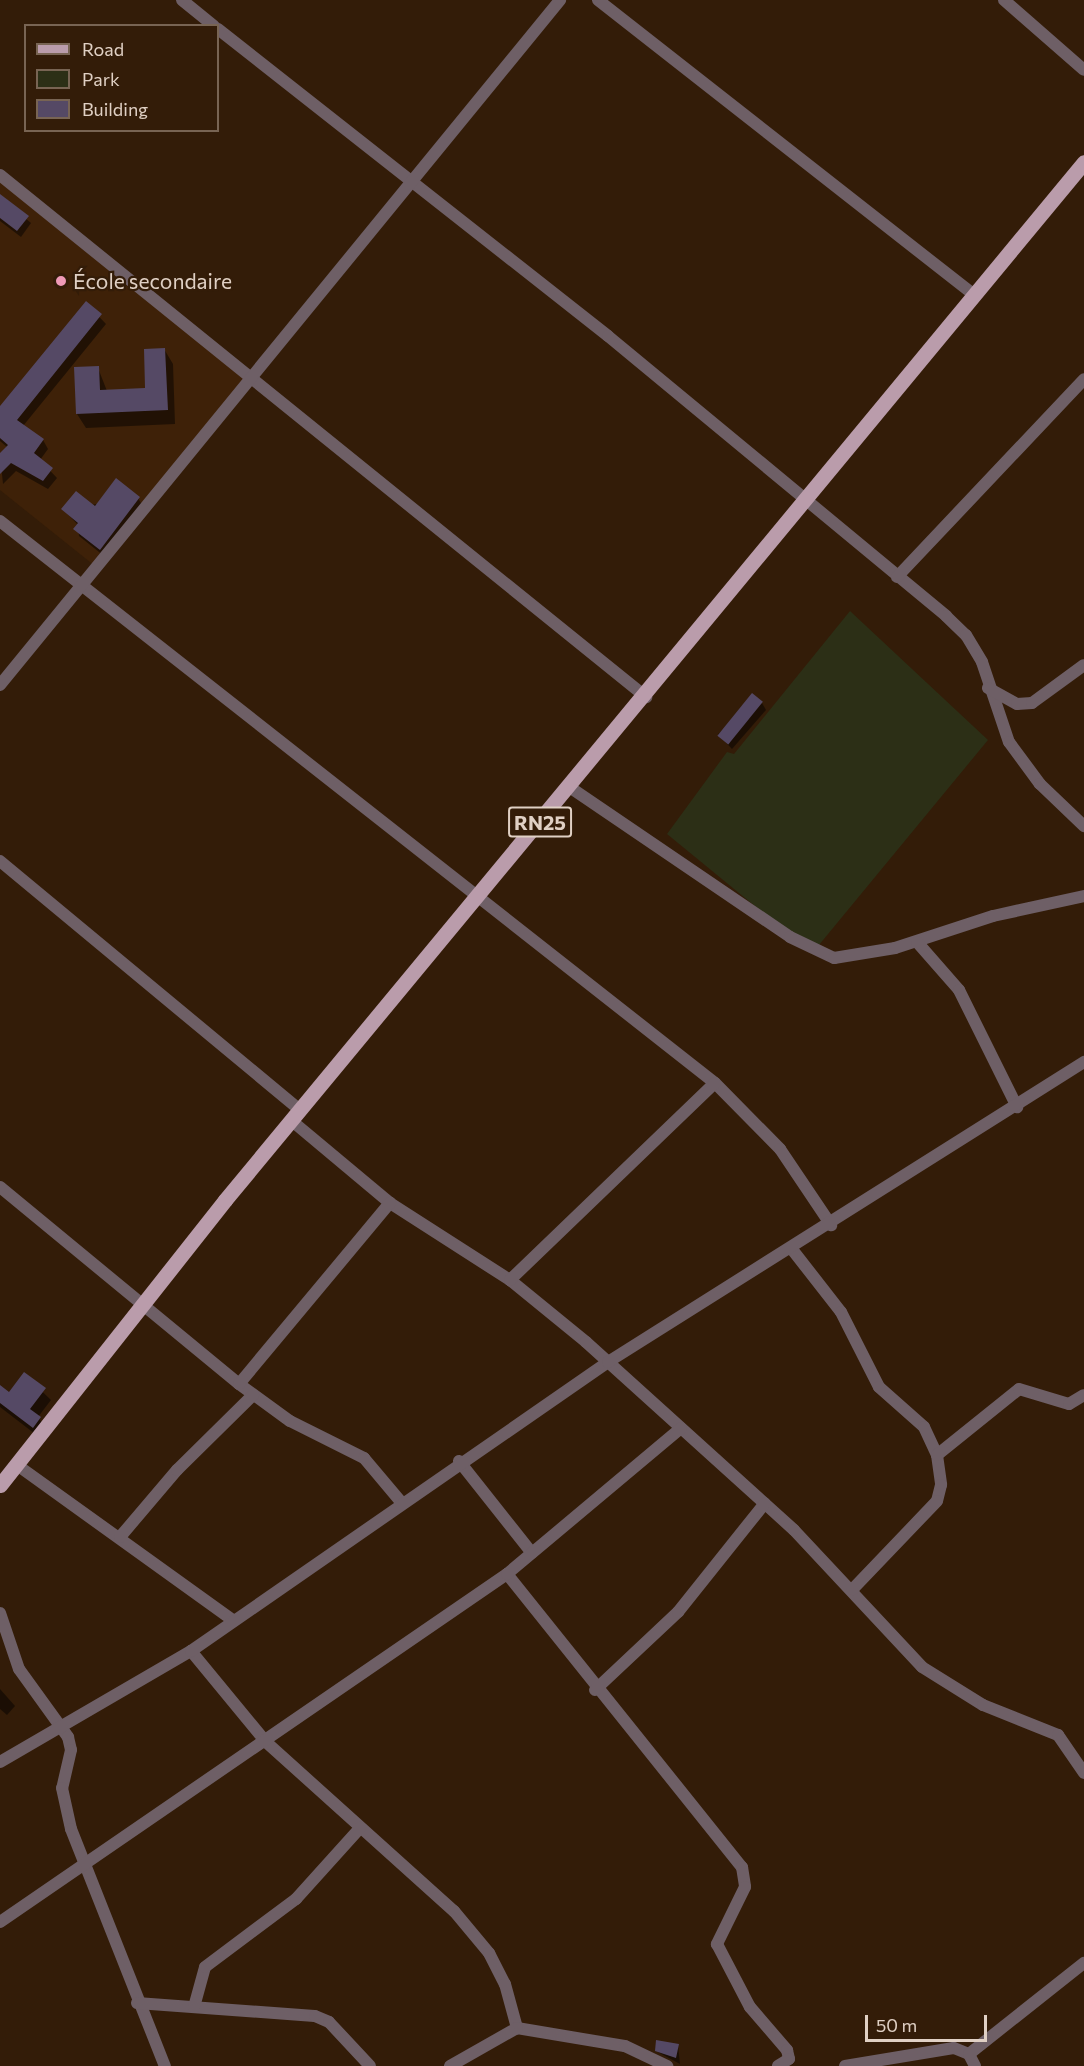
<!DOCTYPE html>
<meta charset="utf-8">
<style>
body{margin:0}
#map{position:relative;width:1084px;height:2066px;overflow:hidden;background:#331c08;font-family:Commissioner,sans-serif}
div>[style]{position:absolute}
.built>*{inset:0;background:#3e2108}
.green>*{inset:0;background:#2c2f16}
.shadow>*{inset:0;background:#0007}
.building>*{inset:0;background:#554965;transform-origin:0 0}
.street>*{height:12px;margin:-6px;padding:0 6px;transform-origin:6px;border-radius:6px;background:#6e5f66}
.primary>*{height:15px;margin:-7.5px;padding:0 7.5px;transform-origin:7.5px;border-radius:7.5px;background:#ba9cab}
.dots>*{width:16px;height:16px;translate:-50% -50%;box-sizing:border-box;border:3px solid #331c08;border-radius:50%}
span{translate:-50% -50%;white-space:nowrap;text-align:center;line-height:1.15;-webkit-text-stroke:4.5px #331c08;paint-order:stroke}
.shield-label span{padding:2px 4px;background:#331c08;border:2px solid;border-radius:4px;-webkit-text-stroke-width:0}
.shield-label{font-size:20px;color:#e0d0c4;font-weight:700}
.poi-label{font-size:21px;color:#e0d0c4}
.left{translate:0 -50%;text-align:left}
.legend{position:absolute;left:24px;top:24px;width:195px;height:108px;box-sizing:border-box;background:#331c08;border:2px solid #786453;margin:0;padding:8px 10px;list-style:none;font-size:18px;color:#e0d0c4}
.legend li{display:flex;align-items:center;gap:12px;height:30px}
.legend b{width:30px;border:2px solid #786453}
.scale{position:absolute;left:865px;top:2015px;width:122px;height:27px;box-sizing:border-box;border:3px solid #e0d0c4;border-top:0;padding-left:8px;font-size:18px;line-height:21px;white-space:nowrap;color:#e0d0c4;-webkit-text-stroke:4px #331c08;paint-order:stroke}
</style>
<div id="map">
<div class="built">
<div style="clip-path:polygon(0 181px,245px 380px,95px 566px,0 490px)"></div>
</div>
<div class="green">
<div style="clip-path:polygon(850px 611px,988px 740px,819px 945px,784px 930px,667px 834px,727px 752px,734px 754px)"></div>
</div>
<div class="shadow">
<div style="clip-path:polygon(0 197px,31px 223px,21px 237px,0 221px)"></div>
<div style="clip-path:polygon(86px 303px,106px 324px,23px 426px,43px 440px,48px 449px,40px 460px,57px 478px,48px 489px,16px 471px,3px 484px,0 455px,7px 447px,0 441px,0 408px)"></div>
<div style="clip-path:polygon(164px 349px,173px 364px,175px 424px,86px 428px,77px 414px,98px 368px,107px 391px,147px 389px)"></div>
<div style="clip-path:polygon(138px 498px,142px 505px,104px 556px,79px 536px,78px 525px,63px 509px)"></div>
<div style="clip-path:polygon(762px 703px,766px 710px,732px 749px,718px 734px)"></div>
<div style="clip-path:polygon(24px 1374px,51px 1400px,38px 1417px,45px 1428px,39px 1437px,0 1407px,0 1387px,9px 1394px)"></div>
<div style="clip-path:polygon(0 1689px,15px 1706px,7px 1715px,0 1709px)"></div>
<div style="clip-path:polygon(678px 2045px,680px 2064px,656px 2051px)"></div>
</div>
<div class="building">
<div style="clip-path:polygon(0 194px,29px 216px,17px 231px,0 218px)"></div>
<div style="clip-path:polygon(86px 301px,102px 314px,17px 420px,44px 439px,34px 453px,53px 468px,43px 481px,11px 463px,0 474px,0 453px,8px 445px,0 438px,0 406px)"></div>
<div style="clip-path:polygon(165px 348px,168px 410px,76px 414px,74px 367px,99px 366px,100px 390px,145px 388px,144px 349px)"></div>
<div style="clip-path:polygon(116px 478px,140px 497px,100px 550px,73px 529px,78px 523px,61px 509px,76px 491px,95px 506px)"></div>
<div style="left:752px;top:693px;width:14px;height:55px;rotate:39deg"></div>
<div style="clip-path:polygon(24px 1372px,46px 1388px,30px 1409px,41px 1417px,33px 1428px,0 1403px,0 1385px,9px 1392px)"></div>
<div style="clip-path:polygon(656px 2040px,679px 2044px,676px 2058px,655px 2051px)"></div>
</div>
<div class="street">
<div style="left:182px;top:0;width:41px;rotate:39.1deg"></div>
<div style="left:598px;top:0;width:475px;rotate:38.1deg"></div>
<div style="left:1004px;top:0;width:106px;rotate:41.2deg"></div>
<div style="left:218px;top:29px;width:496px;rotate:38.2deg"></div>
<div style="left:608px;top:336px;width:439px;rotate:39.6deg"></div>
<div style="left:946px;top:616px;width:28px;rotate:44deg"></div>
<div style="left:966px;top:635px;width:31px;rotate:59deg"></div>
<div style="left:982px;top:662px;width:84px;rotate:71.4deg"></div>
<div style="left:1009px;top:742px;width:52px;rotate:53.6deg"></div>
<div style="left:1040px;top:784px;width:61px;rotate:43.7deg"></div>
<div style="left:0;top:175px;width:831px;rotate:38.94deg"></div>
<div style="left:0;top:521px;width:909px;rotate:38.17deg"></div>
<div style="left:715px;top:1083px;width:93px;rotate:45.4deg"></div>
<div style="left:780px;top:1149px;width:92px;rotate:56.1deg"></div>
<div style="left:897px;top:577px;width:272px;rotate:-46.6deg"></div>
<div style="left:0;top:685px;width:885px;rotate:-50.73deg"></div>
<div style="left:988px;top:688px;width:33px;rotate:29deg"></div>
<div style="left:1017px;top:704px;width:15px;rotate:-4deg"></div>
<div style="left:1032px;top:703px;width:64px;rotate:-36.2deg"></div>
<div style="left:568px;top:786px;width:268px;rotate:34.2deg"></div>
<div style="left:790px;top:937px;width:49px;rotate:25.5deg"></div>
<div style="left:834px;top:958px;width:62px;rotate:-9.3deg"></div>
<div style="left:895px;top:948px;width:103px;rotate:-18.1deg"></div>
<div style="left:993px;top:916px;width:93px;rotate:-12.4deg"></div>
<div style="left:0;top:861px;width:390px;rotate:39.7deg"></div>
<div style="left:917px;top:942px;width:64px;rotate:48.8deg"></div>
<div style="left:959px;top:990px;width:131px;rotate:63.6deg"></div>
<div style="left:292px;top:1121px;width:128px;rotate:39.9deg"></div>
<div style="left:390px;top:1203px;width:143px;rotate:32.7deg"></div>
<div style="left:510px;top:1280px;width:98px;rotate:39.2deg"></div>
<div style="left:586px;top:1342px;width:280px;rotate:42.1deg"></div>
<div style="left:794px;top:1530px;width:187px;rotate:46.9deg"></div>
<div style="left:922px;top:1667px;width:72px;rotate:31.9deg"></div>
<div style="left:983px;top:1705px;width:81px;rotate:21.8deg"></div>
<div style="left:1058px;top:1735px;width:46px;rotate:55.6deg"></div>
<div style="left:0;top:1187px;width:310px;rotate:39.5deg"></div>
<div style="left:239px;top:1384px;width:63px;rotate:36deg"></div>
<div style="left:290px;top:1421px;width:83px;rotate:26.6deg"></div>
<div style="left:364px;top:1458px;width:57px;rotate:49.9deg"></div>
<div style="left:791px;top:1248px;width:81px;rotate:52deg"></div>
<div style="left:841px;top:1312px;width:84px;rotate:63.1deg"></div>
<div style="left:879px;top:1387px;width:60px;rotate:41.6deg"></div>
<div style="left:924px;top:1427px;width:31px;rotate:65deg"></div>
<div style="left:937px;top:1455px;width:30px;rotate:82deg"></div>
<div style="left:941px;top:1485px;width:16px;rotate:104deg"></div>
<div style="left:937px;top:1501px;width:122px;rotate:133.7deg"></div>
<div style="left:510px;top:1280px;width:284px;rotate:-43.9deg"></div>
<div style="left:239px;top:1384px;width:236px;rotate:-50.2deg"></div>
<div style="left:937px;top:1455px;width:105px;rotate:-38.8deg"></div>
<div style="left:1019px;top:1389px;width:52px;rotate:16.7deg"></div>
<div style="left:1069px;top:1404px;width:17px;rotate:-31deg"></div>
<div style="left:459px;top:1461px;width:117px;rotate:51.6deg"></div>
<div style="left:17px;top:1465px;width:267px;rotate:35.7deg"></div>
<div style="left:120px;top:1537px;width:88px;rotate:-49.6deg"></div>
<div style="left:177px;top:1470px;width:107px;rotate:-44.6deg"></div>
<div style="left:507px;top:1574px;width:376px;rotate:51.3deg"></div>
<div style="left:742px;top:1867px;width:20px;rotate:81deg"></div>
<div style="left:745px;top:1887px;width:64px;rotate:116.2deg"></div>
<div style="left:717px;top:1944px;width:71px;rotate:62.4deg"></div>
<div style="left:750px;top:2007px;width:57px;rotate:49.3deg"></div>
<div style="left:787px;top:2050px;width:9px;rotate:77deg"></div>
<div style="left:789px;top:2059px;width:13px;rotate:148deg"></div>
<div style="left:0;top:1613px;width:59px;rotate:71.3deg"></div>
<div style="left:19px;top:1669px;width:84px;rotate:54.2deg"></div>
<div style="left:68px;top:1737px;width:13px;rotate:77deg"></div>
<div style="left:71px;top:1750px;width:39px;rotate:103deg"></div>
<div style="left:62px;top:1788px;width:42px;rotate:77.6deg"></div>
<div style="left:71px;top:1829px;width:255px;rotate:68.4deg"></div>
<div style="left:191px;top:1651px;width:118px;rotate:50.5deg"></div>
<div style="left:266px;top:1742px;width:253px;rotate:42deg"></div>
<div style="left:454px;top:1911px;width:55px;rotate:50.2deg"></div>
<div style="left:489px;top:1953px;width:35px;rotate:63deg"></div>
<div style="left:505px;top:1984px;width:46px;rotate:74.7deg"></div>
<div style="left:595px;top:1690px;width:114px;rotate:-43.2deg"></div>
<div style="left:678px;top:1612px;width:139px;rotate:-51.4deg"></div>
<div style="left:0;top:1762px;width:221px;rotate:-30.2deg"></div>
<div style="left:191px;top:1651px;width:507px;rotate:-34.72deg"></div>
<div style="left:608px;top:1362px;width:563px;rotate:-32.22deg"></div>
<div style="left:0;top:1922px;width:615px;rotate:-34.47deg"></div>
<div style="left:507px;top:1574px;width:227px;rotate:-40deg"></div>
<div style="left:137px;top:2003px;width:178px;rotate:4.2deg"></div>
<div style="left:315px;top:2016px;width:15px;rotate:23deg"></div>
<div style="left:329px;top:2022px;width:60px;rotate:47deg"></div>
<div style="left:194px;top:2007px;width:41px;rotate:-74.6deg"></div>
<div style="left:205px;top:1967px;width:114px;rotate:-36.8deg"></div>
<div style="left:296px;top:1899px;width:96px;rotate:-48deg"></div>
<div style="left:517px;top:2028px;width:109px;rotate:9.5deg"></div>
<div style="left:625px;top:2046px;width:47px;rotate:25.5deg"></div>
<div style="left:450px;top:2066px;width:77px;rotate:-29.6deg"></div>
<div style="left:845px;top:2066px;width:110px;rotate:-9.4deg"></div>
<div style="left:954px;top:2048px;width:16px;rotate:22deg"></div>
<div style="left:975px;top:2066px;width:13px;rotate:-117deg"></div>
<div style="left:969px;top:2054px;width:147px;rotate:-38.4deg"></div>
</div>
<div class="primary">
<div style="left:0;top:1485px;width:363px;rotate:-51.7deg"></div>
<div style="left:225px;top:1200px;width:1347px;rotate:-50.39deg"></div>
</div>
<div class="dots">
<div style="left:61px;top:281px;background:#ef9ab7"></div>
</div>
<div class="shield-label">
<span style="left:540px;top:822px">RN25</span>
</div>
<div class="poi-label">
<span class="left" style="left:73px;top:281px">École secondaire</span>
</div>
<ul class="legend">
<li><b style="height:8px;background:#ba9cab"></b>Road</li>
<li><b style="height:16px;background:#2c2f16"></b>Park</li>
<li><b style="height:16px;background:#554965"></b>Building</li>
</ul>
<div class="scale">50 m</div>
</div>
